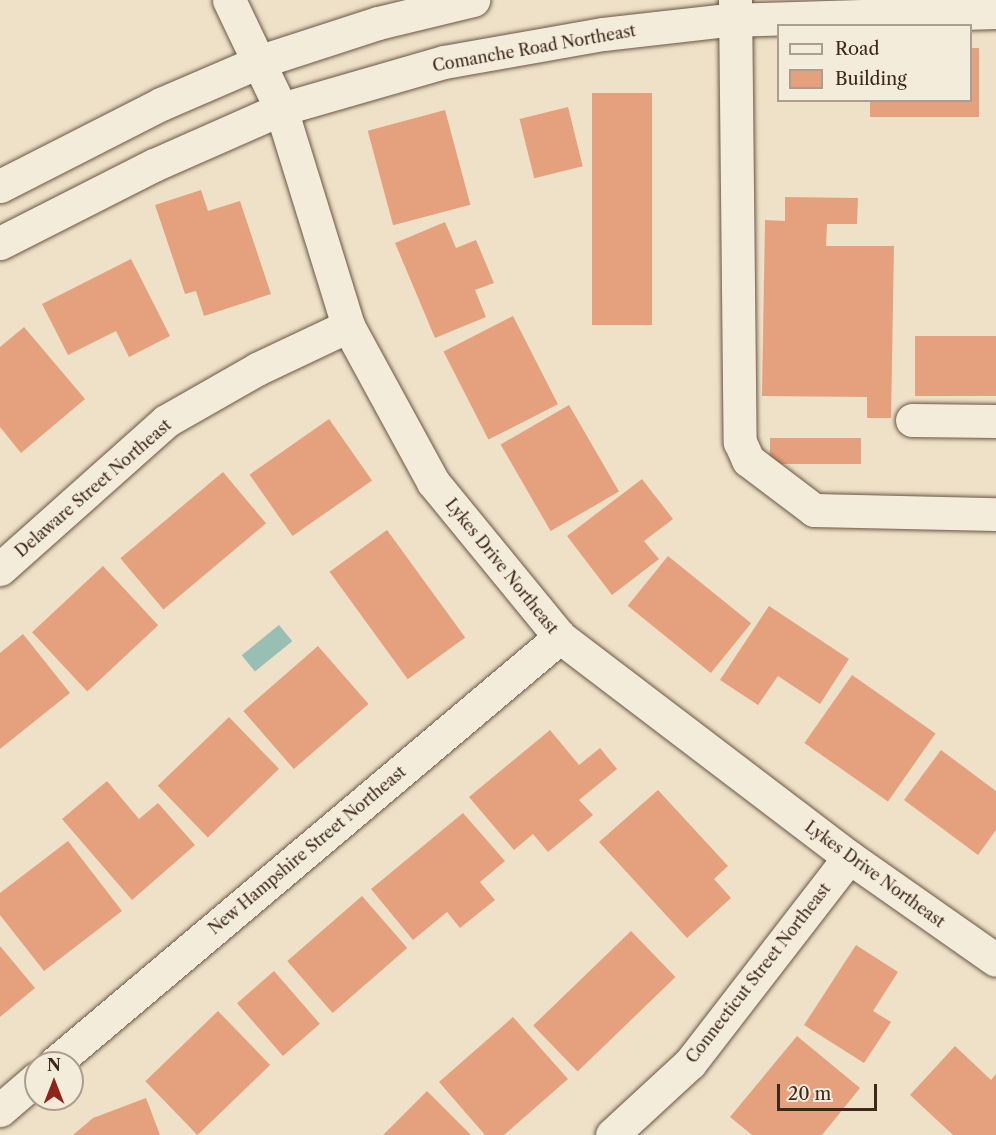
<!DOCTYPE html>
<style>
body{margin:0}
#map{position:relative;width:996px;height:1135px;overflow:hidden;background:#eee1c7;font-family:"Libre Caslon Text",serif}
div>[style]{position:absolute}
.water>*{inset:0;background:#99beb4;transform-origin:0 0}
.building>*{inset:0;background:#e5a17d;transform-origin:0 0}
.roads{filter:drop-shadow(0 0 2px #6b5645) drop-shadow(0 0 2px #6b5645)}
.minor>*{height:33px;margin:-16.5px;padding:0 16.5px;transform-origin:16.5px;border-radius:16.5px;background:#f4ecdb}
span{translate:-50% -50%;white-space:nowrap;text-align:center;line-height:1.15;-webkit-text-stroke:6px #f4ecdb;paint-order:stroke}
.street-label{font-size:16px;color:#3f271a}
.legend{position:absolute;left:777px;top:24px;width:195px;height:78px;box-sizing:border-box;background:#f4ecdb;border:2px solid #ac9d8e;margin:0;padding:8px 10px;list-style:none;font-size:18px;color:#3f271a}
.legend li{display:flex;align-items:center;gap:12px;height:30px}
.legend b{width:30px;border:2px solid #ac9d8e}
.north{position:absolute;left:24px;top:1051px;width:60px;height:60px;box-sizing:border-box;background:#f4ecdb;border:2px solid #ac9d8e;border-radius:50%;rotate:0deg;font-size:16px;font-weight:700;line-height:24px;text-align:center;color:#3f271a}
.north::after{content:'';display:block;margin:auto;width:21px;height:27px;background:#8f2418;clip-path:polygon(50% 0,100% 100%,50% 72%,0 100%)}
.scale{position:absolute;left:777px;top:1084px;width:100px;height:27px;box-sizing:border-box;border:3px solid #3f271a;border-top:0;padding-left:8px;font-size:18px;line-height:21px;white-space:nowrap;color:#3f271a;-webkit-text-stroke:4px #f4ecdb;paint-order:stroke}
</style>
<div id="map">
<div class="water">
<div style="left:279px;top:625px;width:21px;height:48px;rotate:51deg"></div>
</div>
<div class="building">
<div style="clip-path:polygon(970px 48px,979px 48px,979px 117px,870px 117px,870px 100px,970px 100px)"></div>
<div style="left:652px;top:93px;width:232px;height:60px;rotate:90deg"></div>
<div style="left:568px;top:107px;width:61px;height:50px;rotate:76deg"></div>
<div style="left:445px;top:110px;width:98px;height:80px;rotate:75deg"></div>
<div style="clip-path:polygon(201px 190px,208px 211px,240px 201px,271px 294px,204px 316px,196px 291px,185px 294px,155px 205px)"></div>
<div style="clip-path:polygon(785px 197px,858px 198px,857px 224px,827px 224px,826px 246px,894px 246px,891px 418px,867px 418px,867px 397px,762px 396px,765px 220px,785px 221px)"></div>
<div style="clip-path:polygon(445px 222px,456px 248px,476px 240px,494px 283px,475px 290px,486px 317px,435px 338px,395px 243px)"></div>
<div style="clip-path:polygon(131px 259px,170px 336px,129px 357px,116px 331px,68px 355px,42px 304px)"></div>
<div style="left:513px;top:316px;width:99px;height:78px;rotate:63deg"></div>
<div style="clip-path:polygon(24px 327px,85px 399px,21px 453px,0 427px,0 347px)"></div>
<div style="left:915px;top:336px;width:81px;height:60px"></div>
<div style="left:569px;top:405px;width:100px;height:79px;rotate:60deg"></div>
<div style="left:329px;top:419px;width:75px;height:97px;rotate:55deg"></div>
<div style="left:770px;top:438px;width:91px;height:26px"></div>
<div style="left:223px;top:472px;width:67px;height:134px;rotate:50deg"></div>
<div style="clip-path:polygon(642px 479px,673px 519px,644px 541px,659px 559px,612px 595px,567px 536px)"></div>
<div style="left:387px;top:530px;width:133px;height:71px;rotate:54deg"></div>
<div style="left:668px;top:556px;width:107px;height:64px;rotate:39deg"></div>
<div style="left:103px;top:566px;width:81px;height:97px;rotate:47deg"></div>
<div style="clip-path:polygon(769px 606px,849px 659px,820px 704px,778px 676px,758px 705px,720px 680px)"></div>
<div style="clip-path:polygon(23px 634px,70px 693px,0 749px,0 653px)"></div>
<div style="left:318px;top:646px;width:77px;height:99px;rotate:49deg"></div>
<div style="left:852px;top:675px;width:102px;height:83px;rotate:35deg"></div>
<div style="left:229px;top:717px;width:72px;height:99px;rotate:46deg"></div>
<div style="clip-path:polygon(550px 730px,579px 765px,600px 748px,617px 769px,579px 800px,593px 815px,548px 852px,533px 834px,514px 850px,469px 797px)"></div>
<div style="clip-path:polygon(941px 750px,996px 791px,996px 830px,978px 855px,904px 800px)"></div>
<div style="clip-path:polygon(107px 781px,139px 819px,158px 803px,195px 845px,132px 900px,62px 819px)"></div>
<div style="clip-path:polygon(658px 790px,728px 866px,714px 879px,731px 898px,687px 938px,599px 842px)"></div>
<div style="clip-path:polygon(463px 813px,505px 861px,480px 882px,495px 900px,460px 928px,447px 912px,413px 940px,371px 889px)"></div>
<div style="clip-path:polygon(68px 841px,122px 911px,44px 971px,0 915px,0 893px)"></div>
<div style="left:362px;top:896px;width:69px;height:99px;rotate:49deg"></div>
<div style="left:631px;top:931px;width:64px;height:136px;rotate:46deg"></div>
<div style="clip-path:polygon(856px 945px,898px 972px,873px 1011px,891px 1022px,864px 1063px,804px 1025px)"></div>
<div style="clip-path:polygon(0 946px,35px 988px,0 1017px)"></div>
<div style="left:274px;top:971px;width:70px;height:49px;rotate:49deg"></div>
<div style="left:218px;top:1011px;width:75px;height:101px;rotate:46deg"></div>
<div style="clip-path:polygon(513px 1017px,568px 1079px,504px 1135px,485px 1135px,439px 1082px)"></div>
<div style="clip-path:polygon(797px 1036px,860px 1088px,822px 1135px,752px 1135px,730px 1117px)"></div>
<div style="clip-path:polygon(955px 1046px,991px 1080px,996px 1074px,996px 1135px,953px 1135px,910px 1095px)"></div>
<div style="clip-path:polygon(427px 1091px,471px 1135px,383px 1135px)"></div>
<div style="clip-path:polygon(146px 1098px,160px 1135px,73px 1135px,93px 1118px)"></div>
</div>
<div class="roads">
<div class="minor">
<div style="left:229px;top:0;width:121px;rotate:64.5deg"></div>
<div style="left:281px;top:109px;width:227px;rotate:72.8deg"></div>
<div style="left:348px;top:326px;width:178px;rotate:61.4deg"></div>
<div style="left:433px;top:482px;width:200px;rotate:50.7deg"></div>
<div style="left:560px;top:637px;width:363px;rotate:37.3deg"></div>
<div style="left:849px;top:857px;width:179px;rotate:35deg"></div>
<div style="left:735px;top:0;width:442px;rotate:89.4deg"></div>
<div style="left:740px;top:442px;width:20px;rotate:66deg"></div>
<div style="left:748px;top:460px;width:83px;rotate:37.1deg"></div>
<div style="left:814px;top:510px;width:182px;rotate:1.3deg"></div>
<div style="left:0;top:186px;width:181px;rotate:-27deg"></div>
<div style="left:161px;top:104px;width:109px;rotate:-23.3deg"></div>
<div style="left:261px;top:61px;width:123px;rotate:-18deg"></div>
<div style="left:378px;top:23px;width:98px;rotate:-13.6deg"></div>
<div style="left:0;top:243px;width:173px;rotate:-26.9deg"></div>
<div style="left:154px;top:165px;width:139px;rotate:-23.8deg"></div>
<div style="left:281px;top:109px;width:170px;rotate:-16.1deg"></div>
<div style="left:444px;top:62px;width:161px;rotate:-10deg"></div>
<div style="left:603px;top:34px;width:126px;rotate:-6.4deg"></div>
<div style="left:728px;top:20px;width:268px;rotate:-1.7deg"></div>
<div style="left:912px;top:420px;width:84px;rotate:0.7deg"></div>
<div style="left:0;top:569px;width:222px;rotate:-41.7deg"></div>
<div style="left:166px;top:421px;width:105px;rotate:-29.7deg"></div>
<div style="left:257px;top:369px;width:101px;rotate:-25.3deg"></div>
<div style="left:55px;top:1063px;width:661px;rotate:-40.15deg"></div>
<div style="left:0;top:1110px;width:48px;rotate:-40.7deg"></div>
<div style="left:612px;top:1135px;width:106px;rotate:-42.7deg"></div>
<div style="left:690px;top:1063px;width:260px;rotate:-52.3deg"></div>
</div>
</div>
<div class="street-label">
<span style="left:534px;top:48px;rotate:-10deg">Comanche Road Northeast</span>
<span style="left:93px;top:488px;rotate:-41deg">Delaware Street Northeast</span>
<span style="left:502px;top:566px;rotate:51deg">Lykes Drive Northeast</span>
<span style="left:307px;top:850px;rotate:-40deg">New Hampshire Street Northeast</span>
<span style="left:875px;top:874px;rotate:36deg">Lykes Drive Northeast</span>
<span style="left:758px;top:973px;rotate:-52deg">Connecticut Street Northeast</span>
</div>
<ul class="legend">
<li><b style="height:8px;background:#f4ecdb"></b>Road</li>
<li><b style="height:16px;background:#e5a17d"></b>Building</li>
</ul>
<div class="north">N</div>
<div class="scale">20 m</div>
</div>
